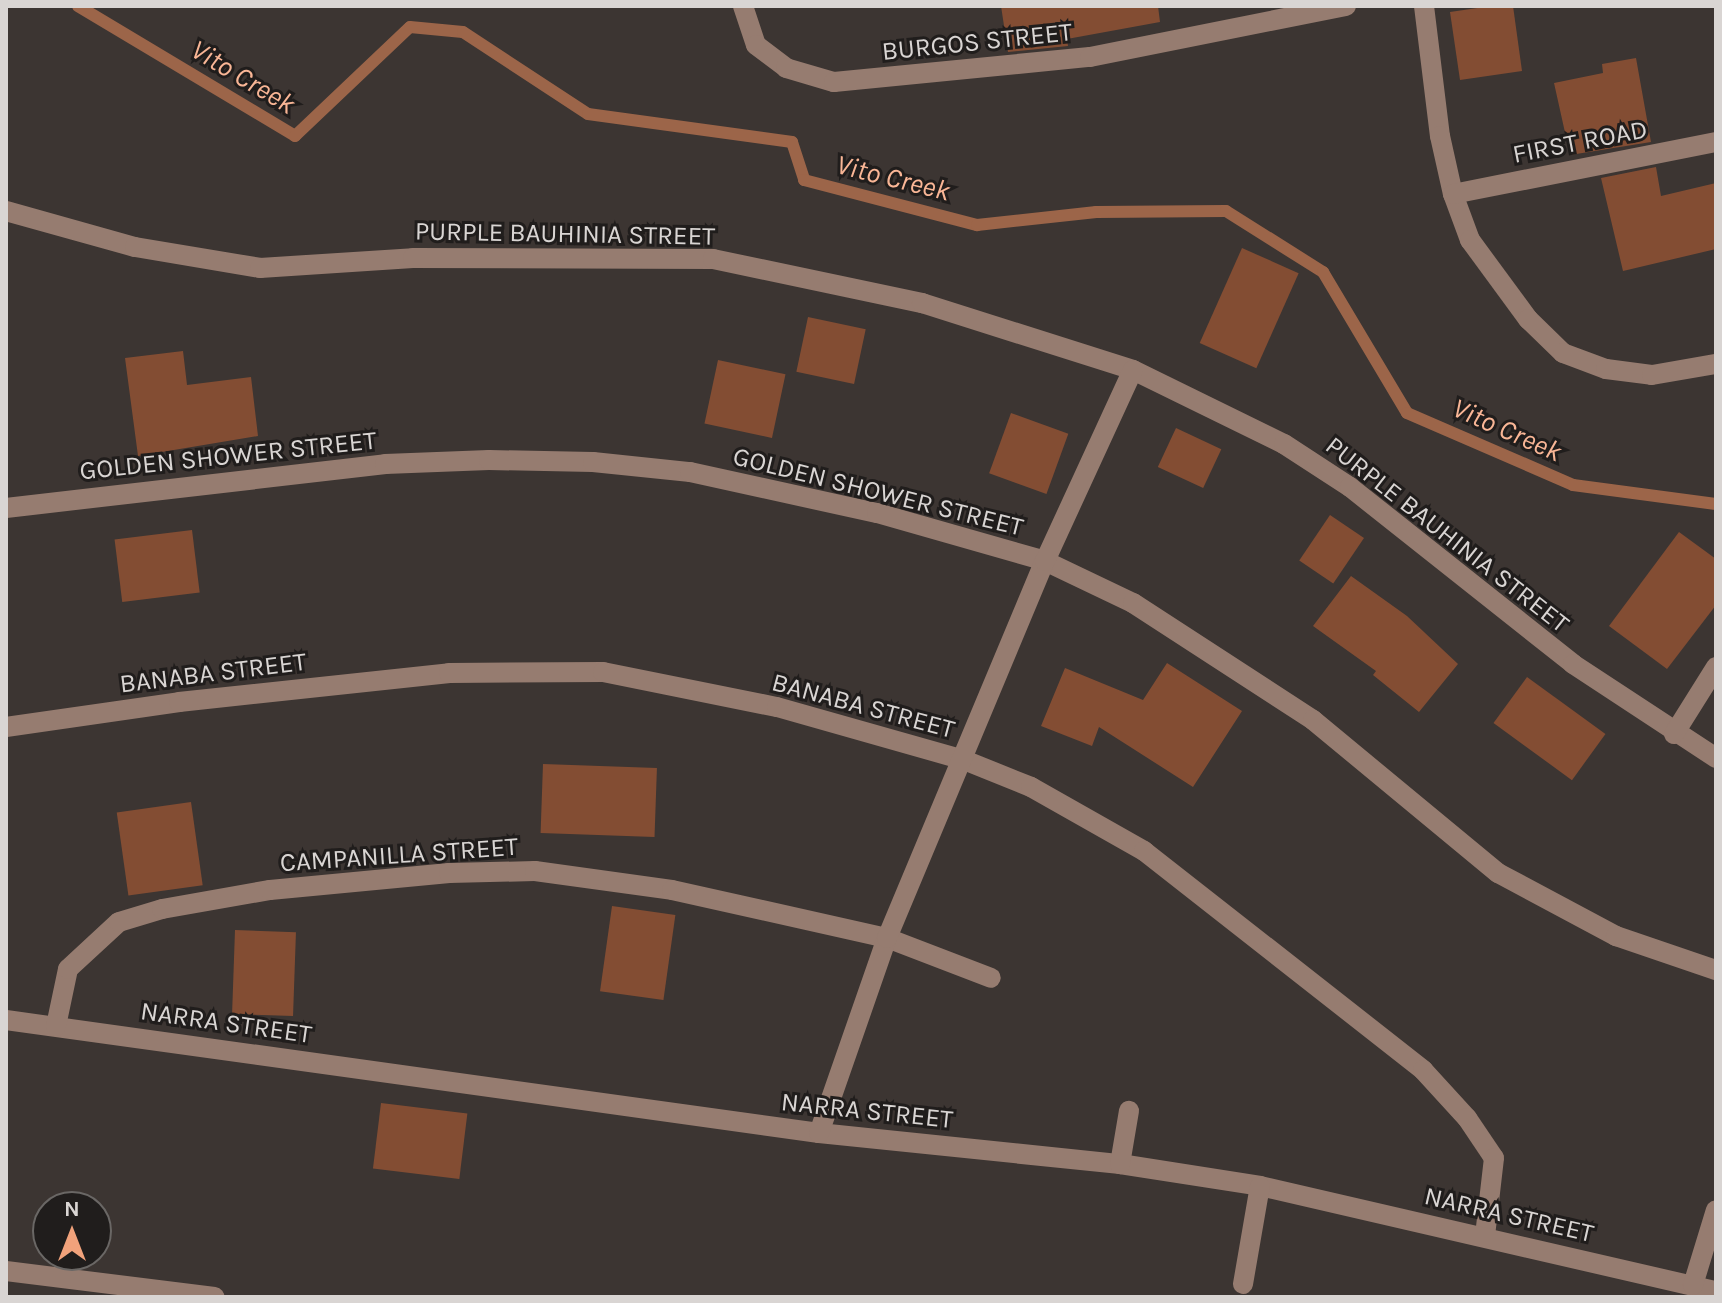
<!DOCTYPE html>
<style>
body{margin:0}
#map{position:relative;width:1722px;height:1303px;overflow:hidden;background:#3c3532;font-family:Karla,sans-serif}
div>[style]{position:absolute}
.stream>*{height:12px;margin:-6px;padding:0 6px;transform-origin:6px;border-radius:6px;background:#9c6549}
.building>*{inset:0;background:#834d33;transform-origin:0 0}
.minor>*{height:20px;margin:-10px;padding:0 10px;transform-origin:10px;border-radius:10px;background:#967c70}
span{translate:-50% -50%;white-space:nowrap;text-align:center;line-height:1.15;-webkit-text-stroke:6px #201d1c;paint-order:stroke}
.street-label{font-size:26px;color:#d9d5d3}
.water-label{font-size:28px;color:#f9b696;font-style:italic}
.frame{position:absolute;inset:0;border:8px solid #d9d5d3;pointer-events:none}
.north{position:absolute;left:32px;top:1191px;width:80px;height:80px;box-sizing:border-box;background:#201d1c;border:2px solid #6a6765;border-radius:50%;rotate:0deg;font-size:22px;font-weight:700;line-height:32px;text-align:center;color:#d9d5d3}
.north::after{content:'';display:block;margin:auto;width:28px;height:36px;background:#f1a27b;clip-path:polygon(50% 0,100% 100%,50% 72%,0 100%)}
</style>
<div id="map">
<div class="stream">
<div style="left:78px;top:6px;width:253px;rotate:30.9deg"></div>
<div style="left:295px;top:136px;width:158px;rotate:-43.5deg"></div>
<div style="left:410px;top:27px;width:53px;rotate:5.4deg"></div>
<div style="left:463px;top:32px;width:149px;rotate:33.3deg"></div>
<div style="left:588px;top:114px;width:206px;rotate:7.8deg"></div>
<div style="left:792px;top:142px;width:40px;rotate:72deg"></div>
<div style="left:804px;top:180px;width:179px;rotate:14.6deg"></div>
<div style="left:977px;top:225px;width:120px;rotate:-6.2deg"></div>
<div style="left:1096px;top:212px;width:130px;rotate:-0.4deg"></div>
<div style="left:1226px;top:211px;width:115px;rotate:32.2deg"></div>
<div style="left:1323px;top:272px;width:164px;rotate:59.2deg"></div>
<div style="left:1407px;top:413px;width:181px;rotate:23.4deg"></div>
<div style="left:1573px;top:485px;width:144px;rotate:7.6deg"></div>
</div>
<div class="building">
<div style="clip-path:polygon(1001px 6px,1158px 6px,1160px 22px,1067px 39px,1068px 46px,1008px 52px)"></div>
<div style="clip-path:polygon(1491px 6px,1513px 6px,1522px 71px,1460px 80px,1450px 12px)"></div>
<div style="clip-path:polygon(1636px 58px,1651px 142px,1570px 155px,1554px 83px,1603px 73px,1602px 64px)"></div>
<div style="clip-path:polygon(1656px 167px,1661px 196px,1716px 183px,1716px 249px,1623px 271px,1601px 178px)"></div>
<div style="left:1242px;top:248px;width:62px;height:104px;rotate:24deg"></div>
<div style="left:808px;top:317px;width:59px;height:56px;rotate:12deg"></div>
<div style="clip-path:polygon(183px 351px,187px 385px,251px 377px,258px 436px,138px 456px,125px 358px)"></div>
<div style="left:718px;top:360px;width:69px;height:65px;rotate:12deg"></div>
<div style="left:1011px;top:413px;width:61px;height:64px;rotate:20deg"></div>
<div style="left:1176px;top:428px;width:50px;height:43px;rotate:25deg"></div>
<div style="left:1330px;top:515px;width:41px;height:55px;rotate:34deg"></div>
<div style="left:192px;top:530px;width:63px;height:78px;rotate:83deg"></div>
<div style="clip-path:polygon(1679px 532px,1716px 559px,1716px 605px,1667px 669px,1609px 626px)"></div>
<div style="clip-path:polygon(1351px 576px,1407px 616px,1458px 664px,1419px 712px,1373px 675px,1376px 671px,1313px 626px)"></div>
<div style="clip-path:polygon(1167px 663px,1242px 711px,1193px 787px,1099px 727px,1092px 746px,1041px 726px,1065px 668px,1143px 700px)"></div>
<div style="left:1527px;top:677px;width:97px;height:57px;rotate:36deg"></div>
<div style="left:543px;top:764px;width:114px;height:69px;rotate:2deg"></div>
<div style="left:191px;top:802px;width:84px;height:75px;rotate:82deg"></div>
<div style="left:612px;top:906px;width:64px;height:86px;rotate:8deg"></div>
<div style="left:235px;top:930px;width:61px;height:84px;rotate:2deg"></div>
<div style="left:381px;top:1103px;width:87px;height:66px;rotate:7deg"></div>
</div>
<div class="minor">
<div style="left:743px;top:6px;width:41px;rotate:71.6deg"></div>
<div style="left:756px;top:45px;width:38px;rotate:37deg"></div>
<div style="left:786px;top:68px;width:50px;rotate:16.3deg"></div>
<div style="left:834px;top:82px;width:257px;rotate:-5.6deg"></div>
<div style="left:1090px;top:57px;width:261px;rotate:-11.3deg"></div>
<div style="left:1424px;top:6px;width:131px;rotate:83deg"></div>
<div style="left:1440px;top:136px;width:59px;rotate:77.4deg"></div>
<div style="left:1453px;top:194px;width:49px;rotate:69.7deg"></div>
<div style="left:1470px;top:240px;width:98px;rotate:53.7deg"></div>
<div style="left:1528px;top:319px;width:49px;rotate:44.2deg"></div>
<div style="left:1563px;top:353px;width:46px;rotate:20.4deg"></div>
<div style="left:1606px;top:369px;width:46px;rotate:7.4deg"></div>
<div style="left:1652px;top:375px;width:65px;rotate:-9.8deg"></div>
<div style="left:1453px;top:194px;width:268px;rotate:-11.2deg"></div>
<div style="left:6px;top:211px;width:134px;rotate:15.6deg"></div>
<div style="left:135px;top:247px;width:127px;rotate:9.5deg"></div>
<div style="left:260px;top:268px;width:153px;rotate:-3.7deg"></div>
<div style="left:413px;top:258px;width:300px;rotate:0.2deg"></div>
<div style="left:713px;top:259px;width:214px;rotate:11.9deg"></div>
<div style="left:922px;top:303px;width:221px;rotate:17.6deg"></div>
<div style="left:1133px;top:370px;width:168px;rotate:26.1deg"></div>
<div style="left:1284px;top:444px;width:79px;rotate:33.1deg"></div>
<div style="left:1350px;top:487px;width:285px;rotate:38.4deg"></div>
<div style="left:1573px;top:664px;width:171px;rotate:33.3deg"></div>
<div style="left:6px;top:508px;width:382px;rotate:-6.6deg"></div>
<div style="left:385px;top:464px;width:104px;rotate:-2.2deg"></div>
<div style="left:489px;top:460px;width:104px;rotate:1.1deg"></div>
<div style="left:593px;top:462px;width:98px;rotate:5.9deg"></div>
<div style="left:690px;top:472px;width:191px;rotate:12.4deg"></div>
<div style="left:877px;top:513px;width:175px;rotate:15.9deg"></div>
<div style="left:1045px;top:561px;width:98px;rotate:25.5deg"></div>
<div style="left:1133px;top:603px;width:215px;rotate:33deg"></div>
<div style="left:1313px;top:720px;width:240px;rotate:39.6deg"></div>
<div style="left:1498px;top:873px;width:134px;rotate:28.1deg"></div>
<div style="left:1616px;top:936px;width:106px;rotate:18.8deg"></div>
<div style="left:6px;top:727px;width:175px;rotate:-8.2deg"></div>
<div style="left:179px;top:702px;width:272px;rotate:-6.1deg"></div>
<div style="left:449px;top:673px;width:154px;rotate:-0.4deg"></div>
<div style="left:603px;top:672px;width:177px;rotate:11.4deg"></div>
<div style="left:777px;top:707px;width:194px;rotate:15.8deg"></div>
<div style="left:964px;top:760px;width:72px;rotate:21.9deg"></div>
<div style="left:1031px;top:787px;width:130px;rotate:29.5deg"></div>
<div style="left:1144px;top:851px;width:355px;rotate:38.1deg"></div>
<div style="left:1423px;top:1070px;width:65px;rotate:47.5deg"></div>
<div style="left:1467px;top:1118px;width:48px;rotate:56deg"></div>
<div style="left:1494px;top:1158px;width:79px;rotate:96.6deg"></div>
<div style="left:1674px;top:734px;width:79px;rotate:-57.9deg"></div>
<div style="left:6px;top:1020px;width:821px;rotate:7.91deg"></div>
<div style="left:819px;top:1133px;width:303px;rotate:5.9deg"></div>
<div style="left:1120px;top:1164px;width:142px;rotate:8.9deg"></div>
<div style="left:1260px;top:1186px;width:468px;rotate:13deg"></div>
<div style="left:56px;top:1026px;width:58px;rotate:-78.1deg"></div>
<div style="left:68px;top:969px;width:69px;rotate:-42.7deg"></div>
<div style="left:119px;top:922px;width:45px;rotate:-16.8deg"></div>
<div style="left:162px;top:909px;width:110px;rotate:-10deg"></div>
<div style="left:270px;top:890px;width:180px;rotate:-5.4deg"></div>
<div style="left:449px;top:873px;width:86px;rotate:-1.3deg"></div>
<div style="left:535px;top:871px;width:138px;rotate:7.9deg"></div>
<div style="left:672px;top:890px;width:220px;rotate:12.6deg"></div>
<div style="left:887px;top:938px;width:111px;rotate:21deg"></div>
<div style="left:819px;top:1133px;width:207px;rotate:-70.8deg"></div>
<div style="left:887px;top:938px;width:409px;rotate:-67.3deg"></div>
<div style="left:1045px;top:561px;width:210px;rotate:-65.3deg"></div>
<div style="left:1120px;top:1164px;width:54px;rotate:-80.4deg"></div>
<div style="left:6px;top:1271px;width:210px;rotate:7.1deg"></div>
<div style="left:1243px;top:1284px;width:99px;rotate:-80.2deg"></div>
<div style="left:1693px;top:1285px;width:78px;rotate:-73deg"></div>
</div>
<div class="street-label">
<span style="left:977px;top:42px;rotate:-6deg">BURGOS STREET</span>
<span style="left:1580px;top:142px;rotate:-11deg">FIRST ROAD</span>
<span style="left:565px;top:234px;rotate:1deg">PURPLE BAUHINIA STREET</span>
<span style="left:228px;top:456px;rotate:-6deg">GOLDEN SHOWER STREET</span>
<span style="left:878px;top:492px;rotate:14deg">GOLDEN SHOWER STREET</span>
<span style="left:1447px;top:535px;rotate:38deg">PURPLE BAUHINIA STREET</span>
<span style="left:213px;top:673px;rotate:-7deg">BANABA STREET</span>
<span style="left:863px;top:706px;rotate:15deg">BANABA STREET</span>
<span style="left:399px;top:855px;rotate:-4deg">CAMPANILLA STREET</span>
<span style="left:226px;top:1023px;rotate:8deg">NARRA STREET</span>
<span style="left:867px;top:1111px;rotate:6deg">NARRA STREET</span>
<span style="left:1509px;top:1215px;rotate:13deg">NARRA STREET</span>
</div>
<div class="water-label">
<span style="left:243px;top:77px;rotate:31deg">Vito Creek</span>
<span style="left:893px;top:178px;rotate:14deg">Vito Creek</span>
<span style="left:1507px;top:430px;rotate:24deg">Vito Creek</span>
</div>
<div class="frame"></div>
<div class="north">N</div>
</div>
